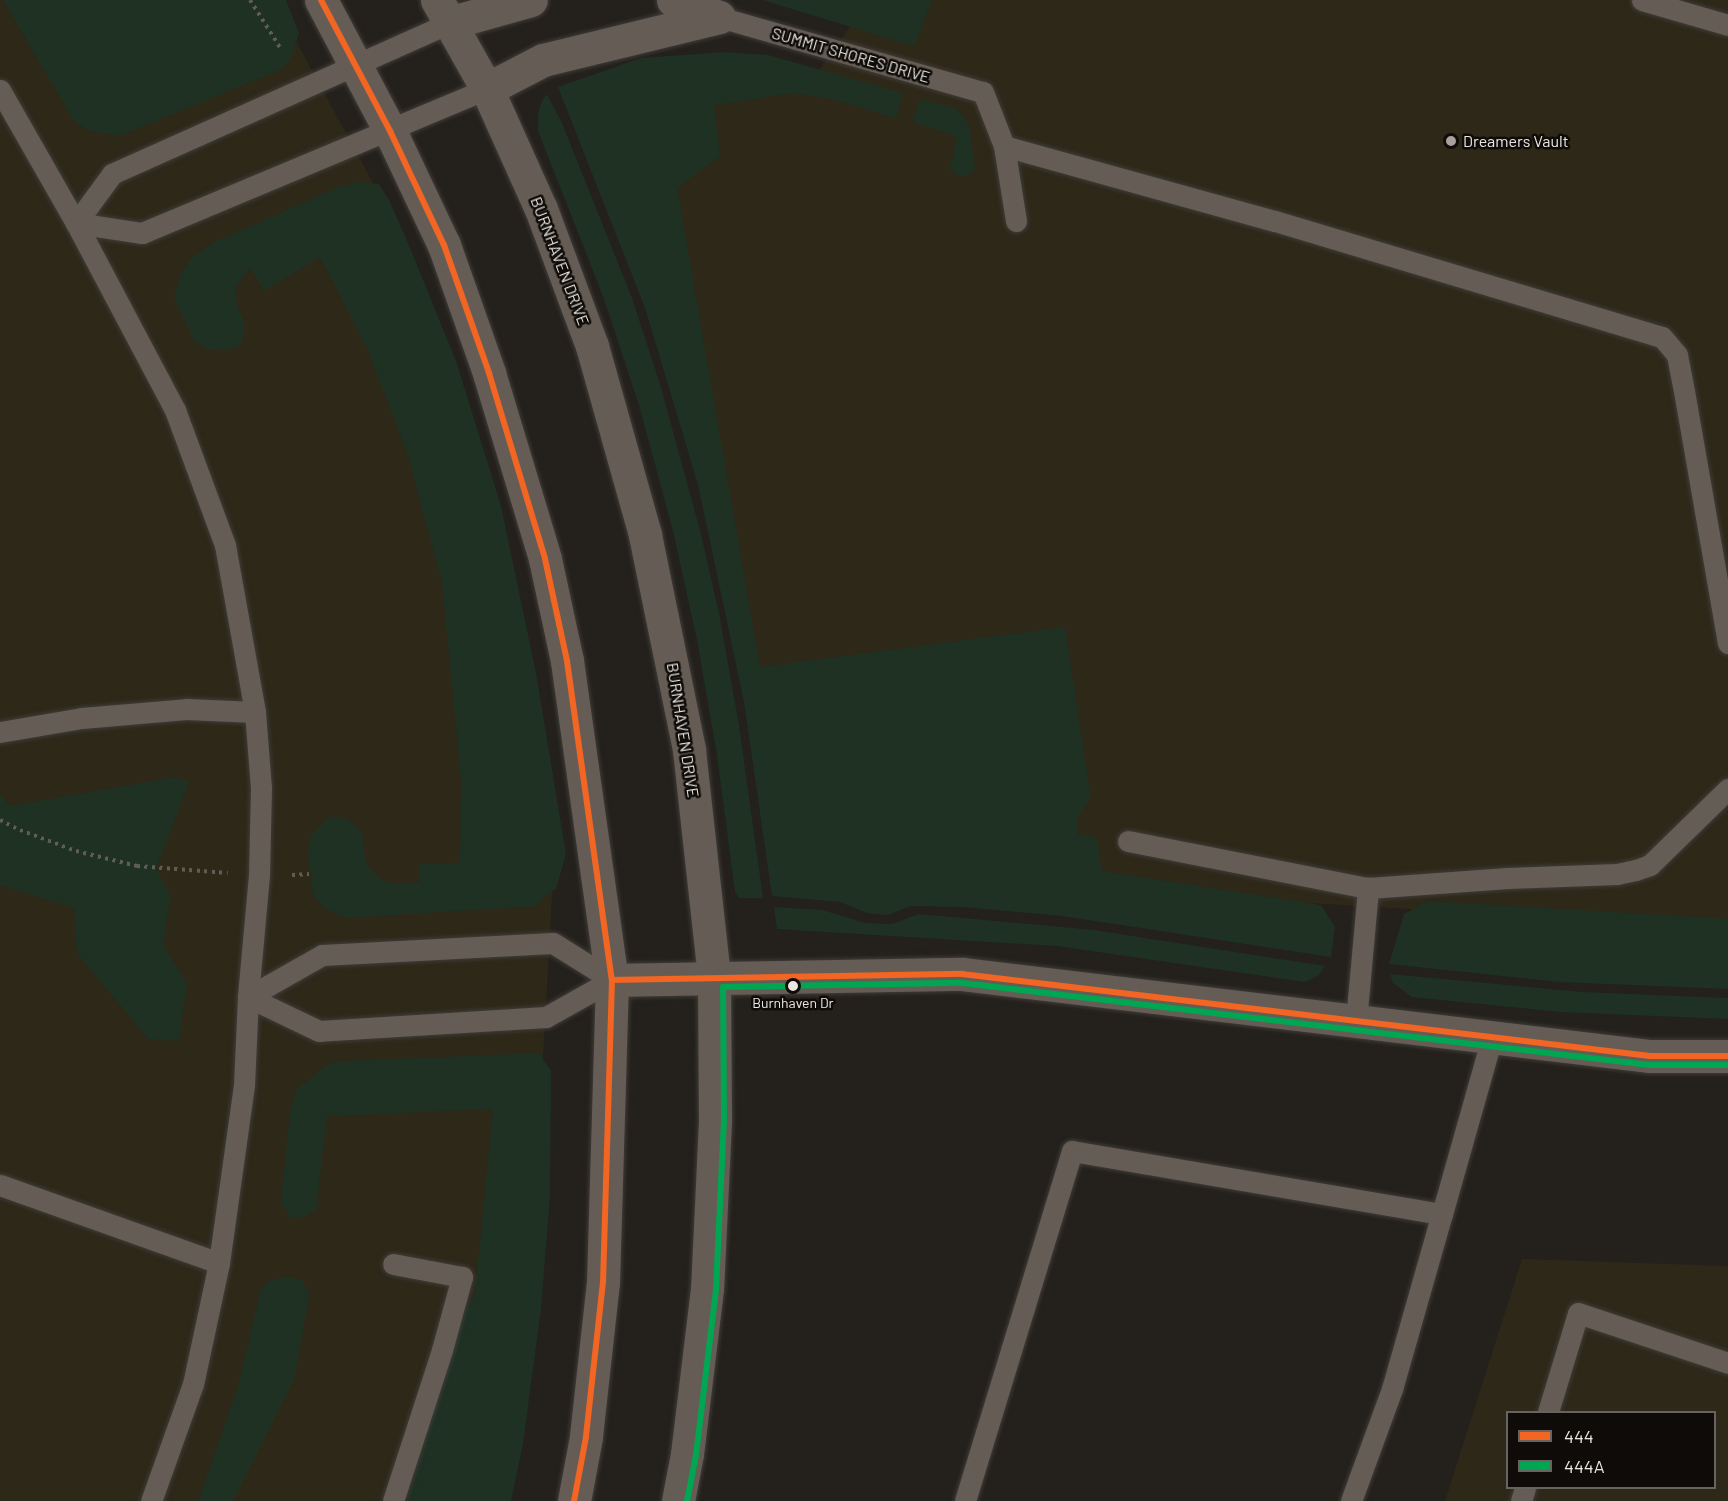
<!DOCTYPE html>
<style>
body{margin:0}
#map{position:relative;width:1728px;height:1501px;overflow:hidden;background:#24201c;font-family:Barlow,sans-serif}
div>[style]{position:absolute}
.commercial>*{inset:0;background:#2e2819}
.green>*{inset:0;background:#1e3123}
.path>*{height:4px;margin-top:-2px;transform-origin:0;background:repeating-linear-gradient(90deg,#605c56 0 3px,transparent 0 7.5px)}
.roads{filter:drop-shadow(0 0 2px #3f3c38) drop-shadow(0 0 2px #3f3c38)}
.service>*{height:21px;margin:-10.5px;padding:0 10.5px;transform-origin:10.5px;border-radius:10.5px;background:#655d55}
.minor>*{height:33px;margin:-16.5px;padding:0 16.5px;transform-origin:16.5px;border-radius:16.5px;background:#655d55}
.tertiary>*{height:33px;margin:-16.5px;padding:0 16.5px;transform-origin:16.5px;border-radius:16.5px;background:#655d55}
.bus-1>*{height:6px;margin:-3px;padding:0 3px;transform-origin:3px;border-radius:3px;background:#f26522}
.bus-2>*{height:6px;margin:-3px;padding:0 3px;transform-origin:3px;border-radius:3px;background:#00a651}
.dots>*{width:16px;height:16px;translate:-50% -50%;box-sizing:border-box;border:3px solid #0e0b08;border-radius:50%}
span{translate:-50% -50%;white-space:nowrap;text-align:center;line-height:1.15;-webkit-text-stroke:5px #0e0b08;paint-order:stroke}
.bus-label{font-size:14px;color:#ece7e1}
.street-label{font-size:16px;color:#ece7e1}
.poi-label{font-size:16px;color:#ece7e1}
.left{translate:0 -50%;text-align:left}
.legend{position:absolute;left:1506px;top:1411px;width:210px;height:78px;box-sizing:border-box;background:#0e0b08;border:2px solid #67635f;margin:0;padding:8px 10px;list-style:none;font-size:18px;color:#ece7e1}
.legend li{display:flex;align-items:center;gap:12px;height:30px}
.legend b{width:30px;border:2px solid #67635f}
</style>
<div id="map">
<div class="commercial">
<div style="clip-path:polygon(0 0,274px 0,388px 211px,554px 860px,536px 1184px,497px 1501px,0 1501px)"></div>
<div style="clip-path:polygon(869px 0,1728px 0,1728px 928px,790px 872px,657px 105px,806px 89px)"></div>
<div style="clip-path:polygon(evenodd,1522px 1259px,1728px 1266px,1728px 1501px,1445px 1501px,1522px 1259px,1508px 1412px,1714px 1412px,1714px 1488px,1508px 1488px,1508px 1412px)"></div>
</div>
<div class="green">
<div style="clip-path:polygon(3px 0,286px 0,299px 33px,291px 58px,280px 70px,119px 136px,88px 130px,74px 121px)"></div>
<div style="clip-path:polygon(762px 0,932px 0,914px 46px)"></div>
<div style="clip-path:polygon(724px 52px,768px 55px,903px 93px,896px 118px,832px 99px,794px 93px,714px 105px,720px 151px,719px 157px,677px 188px,760px 667px,1065px 627px,1090px 794px,1090px 800px,1077px 818px,1078px 836px,1090px 835px,1097px 839px,1102px 871px,1321px 905px,1335px 927px,1331px 957px,1062px 916px,963px 907px,911px 906px,888px 915px,867px 913px,840px 902px,772px 896px,744px 702px,698px 485px,645px 308px,558px 87px,641px 58px)"></div>
<div style="clip-path:polygon(547px 94px,562px 123px,632px 298px,660px 384px,700px 530px,719px 613px,739px 725px,763px 898px,739px 898px,735px 892px,717px 755px,697px 640px,673px 531px,639px 405px,603px 296px,538px 131px,538px 113px,542px 101px)"></div>
<div style="clip-path:polygon(920px 99px,954px 108px,962px 114px,968px 124px,971px 139px,975px 166px,971px 174px,960px 177px,950px 169px,957px 136px,913px 122px)"></div>
<div style="clip-path:polygon(362px 182px,379px 184px,389px 200px,408px 243px,456px 361px,501px 506px,536px 673px,566px 854px,556px 889px,547px 894px,536px 906px,346px 918px,324px 908px,313px 895px,308px 852px,311px 836px,329px 817px,342px 817px,354px 824px,362px 833px,365px 858px,370px 869px,380px 878px,392px 884px,420px 882px,419px 864px,460px 863px,461px 779px,442px 583px,408px 455px,367px 348px,320px 257px,264px 291px,250px 268px,235px 288px,237px 304px,244px 322px,244px 336px,239px 346px,228px 349px,209px 350px,194px 341px,174px 297px,181px 274px,191px 258px,213px 243px,341px 186px)"></div>
<div style="clip-path:polygon(176px 777px,189px 782px,156px 868px,170px 896px,163px 946px,187px 983px,179px 1041px,148px 1039px,77px 953px,74px 908px,0 885px,0 794px,10px 806px)"></div>
<div style="clip-path:polygon(1428px 901px,1728px 919px,1728px 989px,1559px 982px,1389px 964px,1404px 914px)"></div>
<div style="clip-path:polygon(774px 907px,823px 910px,865px 923px,892px 924px,919px 914px,1094px 930px,1325px 966px,1319px 975px,1305px 982px,1057px 946px,777px 929px)"></div>
<div style="clip-path:polygon(1390px 974px,1582px 992px,1728px 998px,1728px 1019px,1560px 1012px,1412px 997px,1393px 983px)"></div>
<div style="clip-path:polygon(539px 1053px,551px 1071px,550px 1196px,541px 1309px,523px 1444px,511px 1501px,407px 1501px,440px 1371px,454px 1327px,475px 1293px,493px 1109px,327px 1116px,316px 1210px,304px 1217px,291px 1218px,281px 1202px,290px 1112px,297px 1089px,328px 1064px,347px 1061px)"></div>
<div style="clip-path:polygon(284px 1277px,302px 1280px,309px 1294px,295px 1377px,233px 1501px,198px 1501px,237px 1391px,261px 1289px,271px 1280px)"></div>
</div>
<div class="path">
<div style="left:250px;top:0;width:58px;rotate:57.7deg"></div>
<div style="left:0;top:820px;width:22px;rotate:27deg"></div>
<div style="left:20px;top:830px;width:60px;rotate:20.6deg"></div>
<div style="left:76px;top:851px;width:63px;rotate:13.8deg"></div>
<div style="left:137px;top:866px;width:91px;rotate:4.4deg"></div>
<div style="left:292px;top:875px;width:17px;rotate:-3deg"></div>
</div>
<div class="roads">
<div class="service">
<div style="left:1642px;top:0;width:90px;rotate:16.2deg"></div>
<div style="left:719px;top:17px;width:274px;rotate:15.9deg"></div>
<div style="left:983px;top:92px;width:58px;rotate:68.7deg"></div>
<div style="left:1004px;top:146px;width:281px;rotate:15.5deg"></div>
<div style="left:1275px;top:221px;width:404px;rotate:16.7deg"></div>
<div style="left:1662px;top:337px;width:23px;rotate:50deg"></div>
<div style="left:1677px;top:355px;width:37px;rotate:79deg"></div>
<div style="left:1684px;top:391px;width:256px;rotate:80.1deg"></div>
<div style="left:449px;top:23px;width:369px;rotate:155.9deg"></div>
<div style="left:112px;top:174px;width:61px;rotate:126.3deg"></div>
<div style="left:76px;top:223px;width:67px;rotate:8.6deg"></div>
<div style="left:142px;top:233px;width:374px;rotate:-22.7deg"></div>
<div style="left:0;top:90px;width:153px;rotate:60.3deg"></div>
<div style="left:76px;top:223px;width:212px;rotate:62.1deg"></div>
<div style="left:175px;top:410px;width:144px;rotate:69.7deg"></div>
<div style="left:225px;top:545px;width:170px;rotate:79.8deg"></div>
<div style="left:255px;top:712px;width:76px;rotate:85.5deg"></div>
<div style="left:261px;top:788px;width:87px;rotate:91.3deg"></div>
<div style="left:259px;top:875px;width:122px;rotate:95.2deg"></div>
<div style="left:248px;top:997px;width:88px;rotate:92.6deg"></div>
<div style="left:244px;top:1085px;width:180px;rotate:98deg"></div>
<div style="left:219px;top:1263px;width:124px;rotate:102.1deg"></div>
<div style="left:193px;top:1384px;width:124px;rotate:109.7deg"></div>
<div style="left:1004px;top:146px;width:76px;rotate:80.9deg"></div>
<div style="left:0;top:732px;width:83px;rotate:-9.7deg"></div>
<div style="left:82px;top:718px;width:104px;rotate:-4.9deg"></div>
<div style="left:186px;top:709px;width:69px;rotate:2.5deg"></div>
<div style="left:1128px;top:841px;width:245px;rotate:11.1deg"></div>
<div style="left:553px;top:943px;width:70px;rotate:32.1deg"></div>
<div style="left:612px;top:980px;width:76px;rotate:150.7deg"></div>
<div style="left:546px;top:1017px;width:227px;rotate:176.5deg"></div>
<div style="left:319px;top:1031px;width:79px;rotate:-154.4deg"></div>
<div style="left:248px;top:997px;width:85px;rotate:-29.6deg"></div>
<div style="left:322px;top:955px;width:231px;rotate:-3deg"></div>
<div style="left:1356px;top:1021px;width:134px;rotate:-84.8deg"></div>
<div style="left:1368px;top:888px;width:140px;rotate:-4.1deg"></div>
<div style="left:1508px;top:878px;width:109px;rotate:-2.1deg"></div>
<div style="left:1617px;top:874px;width:19px;rotate:-12deg"></div>
<div style="left:1636px;top:870px;width:15px;rotate:-20deg"></div>
<div style="left:1650px;top:865px;width:109px;rotate:-44.3deg"></div>
<div style="left:0;top:1185px;width:232px;rotate:19.6deg"></div>
<div style="left:1548px;top:1412px;width:103px;rotate:-73.1deg"></div>
<div style="left:1578px;top:1313px;width:158px;rotate:18.4deg"></div>
<div style="left:393px;top:1501px;width:159px;rotate:-72deg"></div>
<div style="left:442px;top:1350px;width:76px;rotate:-74.7deg"></div>
<div style="left:462px;top:1277px;width:70px;rotate:-169.3deg"></div>
<div style="left:965px;top:1501px;width:366px;rotate:-73deg"></div>
<div style="left:1072px;top:1151px;width:375px;rotate:9.7deg"></div>
<div style="left:1442px;top:1214px;width:184px;rotate:-74.2deg"></div>
<div style="left:1351px;top:1501px;width:119px;rotate:-69.9deg"></div>
<div style="left:1392px;top:1389px;width:182px;rotate:-74.1deg"></div>
<div style="left:1521px;top:1501px;width:14px;rotate:-73deg"></div>
</div>
<div class="minor">
<div style="left:673px;top:0;width:49px;rotate:20.3deg"></div>
<div style="left:449px;top:23px;width:85px;rotate:-15.7deg"></div>
<div style="left:487px;top:89px;width:63px;rotate:-27.4deg"></div>
<div style="left:543px;top:60px;width:181px;rotate:-13.7deg"></div>
</div>
<div class="tertiary">
<div style="left:321px;top:0;width:148px;rotate:62.2deg"></div>
<div style="left:390px;top:131px;width:126px;rotate:64.7deg"></div>
<div style="left:444px;top:245px;width:136px;rotate:70.6deg"></div>
<div style="left:489px;top:373px;width:194px;rotate:73.2deg"></div>
<div style="left:545px;top:559px;width:104px;rotate:77.8deg"></div>
<div style="left:567px;top:661px;width:322px;rotate:82deg"></div>
<div style="left:612px;top:980px;width:302px;rotate:91.7deg"></div>
<div style="left:603px;top:1282px;width:156px;rotate:96.3deg"></div>
<div style="left:586px;top:1437px;width:65px;rotate:100.6deg"></div>
<div style="left:437px;top:0;width:102px;rotate:60.7deg"></div>
<div style="left:487px;top:89px;width:132px;rotate:65.8deg"></div>
<div style="left:541px;top:209px;width:146px;rotate:69.6deg"></div>
<div style="left:592px;top:346px;width:196px;rotate:74.3deg"></div>
<div style="left:645px;top:535px;width:219px;rotate:78.4deg"></div>
<div style="left:689px;top:750px;width:229px;rotate:83.7deg"></div>
<div style="left:714px;top:978px;width:143px;rotate:89.6deg"></div>
<div style="left:715px;top:1121px;width:168px;rotate:92.7deg"></div>
<div style="left:707px;top:1289px;width:166px;rotate:96.9deg"></div>
<div style="left:687px;top:1454px;width:48px;rotate:100.8deg"></div>
<div style="left:612px;top:980px;width:350px;rotate:-1deg"></div>
<div style="left:962px;top:974px;width:693px;rotate:6.8deg"></div>
<div style="left:1650px;top:1056px;width:78px"></div>
</div>
</div>
<div class="bus-1">
<div style="left:321px;top:0;width:148px;rotate:62.2deg"></div>
<div style="left:390px;top:131px;width:126px;rotate:64.7deg"></div>
<div style="left:444px;top:245px;width:136px;rotate:70.6deg"></div>
<div style="left:489px;top:373px;width:194px;rotate:73.2deg"></div>
<div style="left:545px;top:559px;width:104px;rotate:77.8deg"></div>
<div style="left:567px;top:661px;width:322px;rotate:82deg"></div>
<div style="left:612px;top:980px;width:302px;rotate:91.7deg"></div>
<div style="left:603px;top:1282px;width:156px;rotate:96.3deg"></div>
<div style="left:586px;top:1437px;width:65px;rotate:100.6deg"></div>
<div style="left:612px;top:980px;width:350px;rotate:-1deg"></div>
<div style="left:962px;top:974px;width:693px;rotate:6.8deg"></div>
<div style="left:1650px;top:1056px;width:78px"></div>
</div>
<div class="bus-2">
<div style="left:687px;top:1501px;width:47px;rotate:-78.9deg"></div>
<div style="left:696px;top:1455px;width:167px;rotate:-83.1deg"></div>
<div style="left:716px;top:1289px;width:168px;rotate:-87.3deg"></div>
<div style="left:724px;top:1121px;width:134px;rotate:-90.4deg"></div>
<div style="left:723px;top:987px;width:239px;rotate:-1deg"></div>
<div style="left:962px;top:983px;width:692px;rotate:6.81deg"></div>
<div style="left:1649px;top:1065px;width:79px"></div>
</div>
<div class="dots">
<div style="left:1451px;top:141px;background:#a6a19c"></div>
<div style="left:793px;top:986px;background:#ece7e1"></div>
</div>
<div class="bus-label">
<span style="left:793px;top:1003px">Burnhaven Dr</span>
</div>
<div class="street-label">
<span style="left:851px;top:55px;rotate:16deg">SUMMIT SHORES DRIVE</span>
<span style="left:560px;top:261px;rotate:69deg">BURNHAVEN DRIVE</span>
<span style="left:683px;top:730px;rotate:81deg">BURNHAVEN DRIVE</span>
</div>
<div class="poi-label">
<span class="left" style="left:1463px;top:141px">Dreamers Vault</span>
</div>
<ul class="legend">
<li><b style="height:8px;background:#f26522"></b>444</li>
<li><b style="height:8px;background:#00a651"></b>444A</li>
</ul>
</div>
